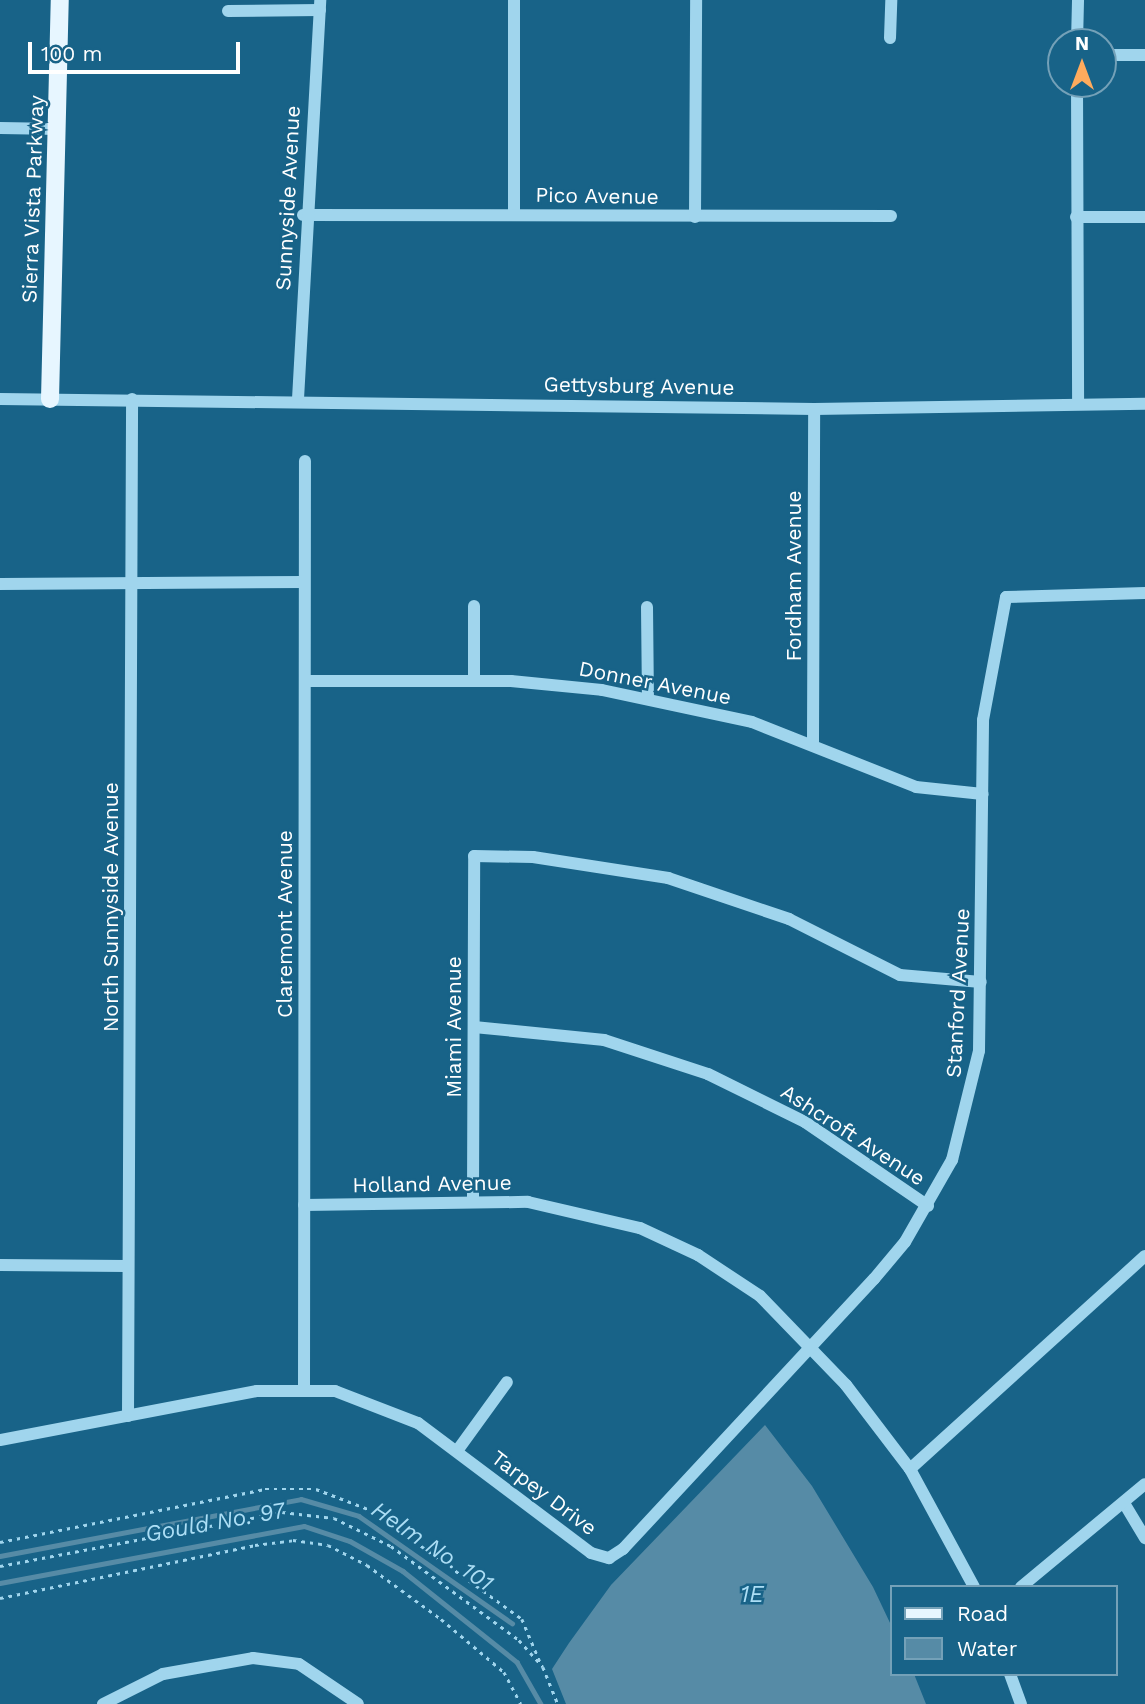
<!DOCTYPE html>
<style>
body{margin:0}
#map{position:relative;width:1145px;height:1704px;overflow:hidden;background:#186388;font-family:"Work Sans",sans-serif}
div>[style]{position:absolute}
.water>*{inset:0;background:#568ba6}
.stream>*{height:4.5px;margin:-2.25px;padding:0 2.25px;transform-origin:2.25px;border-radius:2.25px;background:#568ba6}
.path>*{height:2.5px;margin-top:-1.25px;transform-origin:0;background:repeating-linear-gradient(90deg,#a0d5ed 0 3.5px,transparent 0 8.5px)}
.minor>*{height:12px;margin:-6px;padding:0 6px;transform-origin:6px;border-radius:6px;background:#a0d5ed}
.major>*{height:18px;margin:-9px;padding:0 9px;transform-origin:9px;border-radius:9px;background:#e7f6ff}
span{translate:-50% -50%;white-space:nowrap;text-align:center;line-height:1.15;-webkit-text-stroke:5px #186388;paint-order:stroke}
.street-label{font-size:21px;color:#fff}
.water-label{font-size:23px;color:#acdef5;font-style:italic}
.legend{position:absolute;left:890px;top:1585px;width:228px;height:91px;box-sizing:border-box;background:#186388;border:2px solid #74a1b8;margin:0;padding:9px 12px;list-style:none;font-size:21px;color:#fff}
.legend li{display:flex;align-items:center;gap:14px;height:35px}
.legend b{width:35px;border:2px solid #74a1b8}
.north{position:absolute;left:1047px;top:28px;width:70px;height:70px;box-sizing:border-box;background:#186388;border:2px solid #74a1b8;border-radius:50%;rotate:0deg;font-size:19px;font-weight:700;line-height:28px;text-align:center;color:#fff}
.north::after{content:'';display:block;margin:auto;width:24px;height:32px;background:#ffab5d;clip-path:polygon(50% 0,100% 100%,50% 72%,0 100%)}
.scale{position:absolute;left:28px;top:42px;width:212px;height:32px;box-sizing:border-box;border:4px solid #fff;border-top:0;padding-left:9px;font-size:21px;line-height:24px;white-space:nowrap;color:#fff;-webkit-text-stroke:5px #186388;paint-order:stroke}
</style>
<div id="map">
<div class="water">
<div style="clip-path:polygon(765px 1425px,812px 1486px,873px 1587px,891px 1625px,891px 1674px,914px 1674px,926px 1704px,566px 1704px,552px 1669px,569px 1643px,611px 1585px)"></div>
</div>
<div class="stream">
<div style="left:0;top:1556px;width:306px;rotate:-10.7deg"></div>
<div style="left:301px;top:1499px;width:60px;rotate:16.3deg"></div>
<div style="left:359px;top:1516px;width:187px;rotate:35deg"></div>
<div style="left:0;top:1583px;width:309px;rotate:-10.6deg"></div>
<div style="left:304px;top:1526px;width:48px;rotate:18.1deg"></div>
<div style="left:350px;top:1541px;width:61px;rotate:29.5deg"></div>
<div style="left:403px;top:1571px;width:146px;rotate:38.6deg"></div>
<div style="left:517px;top:1662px;width:48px;rotate:60.3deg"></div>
</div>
<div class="path">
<div style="left:0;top:1542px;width:270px;rotate:-11.3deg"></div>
<div style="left:265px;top:1489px;width:51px"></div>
<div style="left:316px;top:1489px;width:61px;rotate:21.1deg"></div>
<div style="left:373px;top:1511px;width:184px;rotate:35.9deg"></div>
<div style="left:522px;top:1619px;width:49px;rotate:67.1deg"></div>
<div style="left:0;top:1566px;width:287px;rotate:-10.8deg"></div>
<div style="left:282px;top:1512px;width:52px;rotate:6.6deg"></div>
<div style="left:334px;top:1518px;width:64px;rotate:26.2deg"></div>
<div style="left:391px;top:1546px;width:159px;rotate:36.3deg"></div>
<div style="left:519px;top:1640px;width:36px;rotate:48deg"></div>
<div style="left:543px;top:1667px;width:40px;rotate:68deg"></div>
<div style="left:0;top:1598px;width:260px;rotate:-11.7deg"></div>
<div style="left:255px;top:1545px;width:38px;rotate:-7deg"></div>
<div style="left:293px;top:1540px;width:35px;rotate:8deg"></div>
<div style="left:328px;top:1545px;width:44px;rotate:27.1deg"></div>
<div style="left:367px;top:1565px;width:92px;rotate:36.1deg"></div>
<div style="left:441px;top:1619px;width:82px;rotate:40.1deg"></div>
<div style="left:504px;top:1672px;width:36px;rotate:62deg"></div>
</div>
<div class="minor">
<div style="left:514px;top:0;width:215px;rotate:90deg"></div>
<div style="left:228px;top:11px;width:92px;rotate:-0.6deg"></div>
<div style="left:890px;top:38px;width:38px;rotate:-88deg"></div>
<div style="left:1077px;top:42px;width:42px;rotate:-88.6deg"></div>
<div style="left:1103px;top:55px;width:42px"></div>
<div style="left:1077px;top:84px;width:320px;rotate:89.8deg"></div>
<div style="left:0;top:128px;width:59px;rotate:1deg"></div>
<div style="left:303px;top:215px;width:588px;rotate:0.1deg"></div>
<div style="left:695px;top:217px;width:217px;rotate:-89.7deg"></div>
<div style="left:1076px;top:217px;width:69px"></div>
<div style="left:0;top:399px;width:814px;rotate:0.7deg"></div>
<div style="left:814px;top:409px;width:331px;rotate:-0.9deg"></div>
<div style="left:298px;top:399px;width:400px;rotate:-86.8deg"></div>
<div style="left:0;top:584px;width:304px;rotate:-0.4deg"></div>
<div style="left:474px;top:606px;width:75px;rotate:90deg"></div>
<div style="left:647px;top:607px;width:91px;rotate:89.4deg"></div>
<div style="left:305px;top:681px;width:206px"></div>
<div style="left:511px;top:681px;width:91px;rotate:5.6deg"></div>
<div style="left:602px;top:690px;width:153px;rotate:12deg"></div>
<div style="left:752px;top:722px;width:176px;rotate:21.6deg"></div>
<div style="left:916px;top:787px;width:67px;rotate:6deg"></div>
<div style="left:813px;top:742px;width:333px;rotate:-89.8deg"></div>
<div style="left:474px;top:1027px;width:131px;rotate:5.7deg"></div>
<div style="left:604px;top:1040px;width:109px;rotate:18.1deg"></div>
<div style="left:708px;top:1074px;width:108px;rotate:26.3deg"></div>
<div style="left:805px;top:1122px;width:149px;rotate:34.3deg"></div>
<div style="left:473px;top:1198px;width:342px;rotate:-89.8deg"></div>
<div style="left:474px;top:856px;width:59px;rotate:1deg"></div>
<div style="left:533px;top:857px;width:137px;rotate:8.8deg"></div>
<div style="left:668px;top:878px;width:128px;rotate:18.7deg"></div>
<div style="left:789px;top:919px;width:124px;rotate:26.8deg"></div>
<div style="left:900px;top:975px;width:81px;rotate:4.9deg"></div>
<div style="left:304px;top:1205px;width:224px;rotate:-0.8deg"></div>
<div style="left:528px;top:1202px;width:115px;rotate:13.1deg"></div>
<div style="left:640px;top:1228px;width:64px;rotate:25deg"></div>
<div style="left:698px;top:1255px;width:74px;rotate:33.5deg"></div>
<div style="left:760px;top:1296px;width:124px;rotate:46deg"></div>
<div style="left:846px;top:1385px;width:106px;rotate:52.7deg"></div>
<div style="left:910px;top:1469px;width:134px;rotate:61.5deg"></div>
<div style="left:0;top:1265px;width:127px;rotate:0.5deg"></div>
<div style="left:304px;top:1388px;width:927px;rotate:-89.94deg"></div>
<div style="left:128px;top:1416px;width:1017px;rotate:-89.77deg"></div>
<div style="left:0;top:1440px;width:262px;rotate:-10.8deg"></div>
<div style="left:257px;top:1391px;width:78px"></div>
<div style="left:335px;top:1391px;width:89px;rotate:21.1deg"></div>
<div style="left:418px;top:1423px;width:216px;rotate:36.9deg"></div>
<div style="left:591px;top:1553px;width:19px;rotate:16deg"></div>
<div style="left:609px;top:1558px;width:17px;rotate:-33deg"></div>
<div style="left:623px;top:1549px;width:369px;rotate:-47.1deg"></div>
<div style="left:874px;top:1279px;width:48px;rotate:-50deg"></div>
<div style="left:905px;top:1242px;width:95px;rotate:-60.2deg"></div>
<div style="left:952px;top:1160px;width:112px;rotate:-76.1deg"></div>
<div style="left:979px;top:1051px;width:331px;rotate:-89.3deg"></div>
<div style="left:983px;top:720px;width:125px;rotate:-79.4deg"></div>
<div style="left:1006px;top:597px;width:139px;rotate:-1.6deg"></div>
<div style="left:457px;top:1451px;width:85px;rotate:-54.1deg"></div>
<div style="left:910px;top:1469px;width:317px;rotate:-42.2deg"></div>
<div style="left:1124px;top:1503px;width:41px;rotate:59deg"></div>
<div style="left:1021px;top:1587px;width:161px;rotate:-39.7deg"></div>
<div style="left:1010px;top:1674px;width:32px;rotate:70deg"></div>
<div style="left:103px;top:1704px;width:67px;rotate:-26.6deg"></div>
<div style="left:163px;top:1674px;width:91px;rotate:-10.1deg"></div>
<div style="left:253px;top:1658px;width:46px;rotate:7.4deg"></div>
<div style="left:299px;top:1664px;width:71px;rotate:34.1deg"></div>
</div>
<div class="major">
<div style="left:50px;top:399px;width:399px;rotate:-88.6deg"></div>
</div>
<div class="street-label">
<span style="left:597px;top:196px;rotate:1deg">Pico Avenue</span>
<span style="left:288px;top:198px;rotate:-87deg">Sunnyside Avenue</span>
<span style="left:33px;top:199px;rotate:-88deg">Sierra Vista Parkway</span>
<span style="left:639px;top:386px;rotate:1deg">Gettysburg Avenue</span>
<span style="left:794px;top:576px;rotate:-90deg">Fordham Avenue</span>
<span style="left:655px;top:683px;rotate:11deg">Donner Avenue</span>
<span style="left:111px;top:907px;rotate:-90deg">North Sunnyside Avenue</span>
<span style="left:285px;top:924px;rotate:-90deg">Claremont Avenue</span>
<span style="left:958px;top:993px;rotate:-87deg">Stanford Avenue</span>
<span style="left:454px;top:1027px;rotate:-90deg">Miami Avenue</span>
<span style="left:853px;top:1135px;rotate:33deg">Ashcroft Avenue</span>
<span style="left:432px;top:1184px;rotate:-1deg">Holland Avenue</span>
<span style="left:544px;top:1493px;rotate:37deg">Tarpey Drive</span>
</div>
<div class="water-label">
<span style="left:215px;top:1523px;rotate:-10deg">Gould No. 97</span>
<span style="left:432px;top:1547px;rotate:34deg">Helm No. 101</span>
<span style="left:752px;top:1595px">1E</span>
</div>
<ul class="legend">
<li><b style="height:9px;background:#e7f6ff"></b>Road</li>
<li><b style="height:19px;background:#568ba6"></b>Water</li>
</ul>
<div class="north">N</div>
<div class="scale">100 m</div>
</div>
